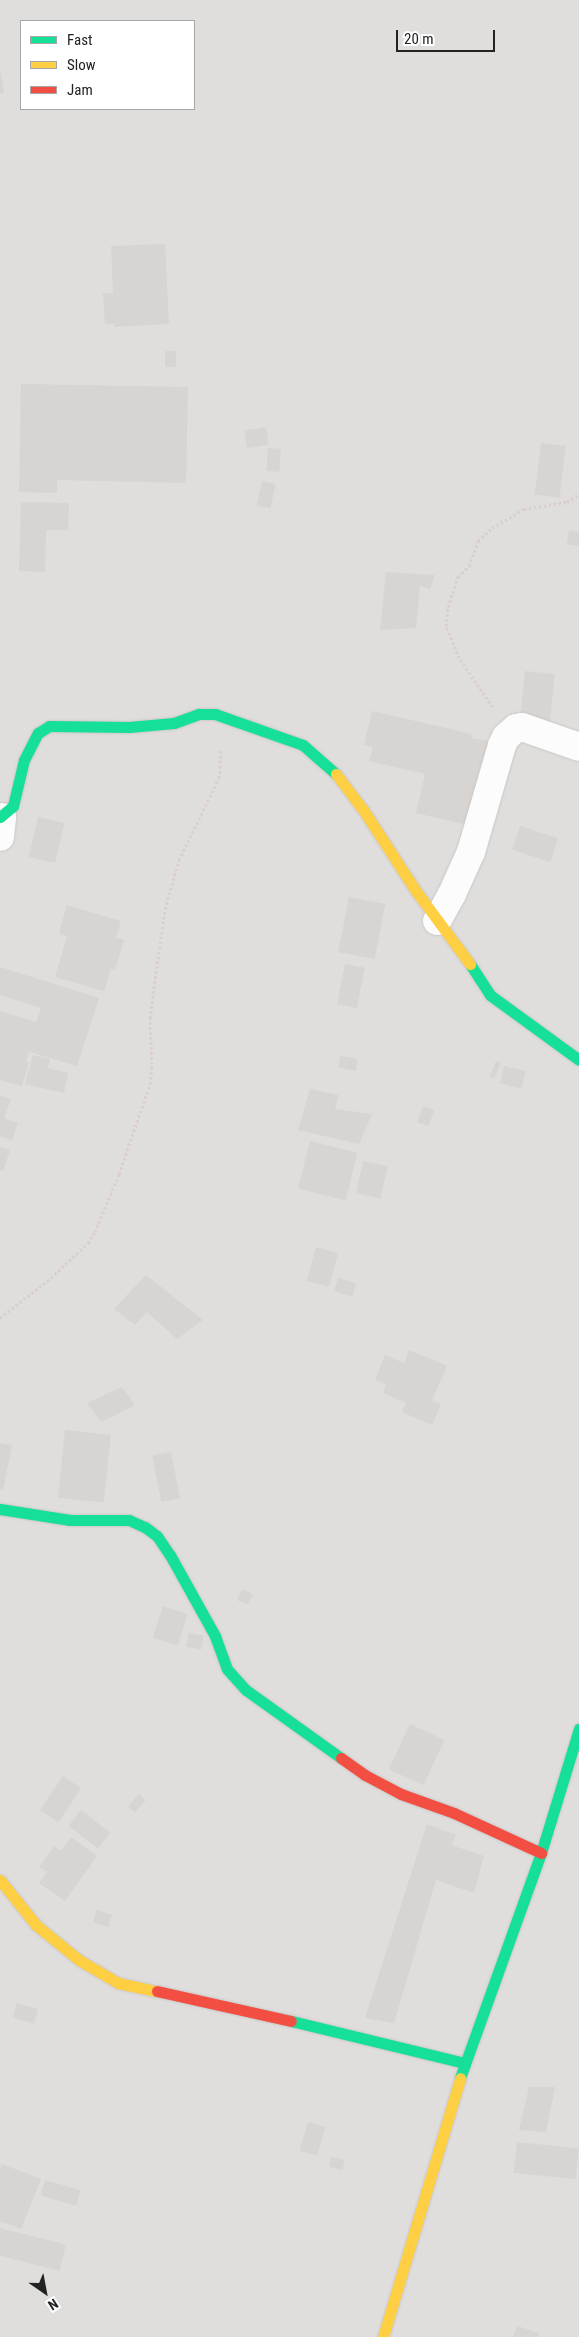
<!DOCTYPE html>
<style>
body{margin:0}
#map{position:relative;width:579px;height:2337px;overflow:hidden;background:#f0eeeb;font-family:"Roboto Condensed",sans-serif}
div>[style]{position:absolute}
.residential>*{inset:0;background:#dfdedc}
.building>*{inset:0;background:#d7d4d2;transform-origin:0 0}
.path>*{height:3px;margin-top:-1.5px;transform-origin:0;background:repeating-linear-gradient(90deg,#dccecd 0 2.5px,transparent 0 5px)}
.roads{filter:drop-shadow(0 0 1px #c9c8c7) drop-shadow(0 0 1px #c9c8c7)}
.street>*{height:28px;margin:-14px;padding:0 14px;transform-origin:14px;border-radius:14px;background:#fdfcfc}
.fast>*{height:11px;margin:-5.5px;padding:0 5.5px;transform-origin:5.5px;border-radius:5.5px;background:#16e098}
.slow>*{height:11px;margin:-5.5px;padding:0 5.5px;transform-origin:5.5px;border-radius:5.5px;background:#ffcf43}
.jam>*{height:11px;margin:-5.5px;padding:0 5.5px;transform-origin:5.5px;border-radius:5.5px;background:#f24e42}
span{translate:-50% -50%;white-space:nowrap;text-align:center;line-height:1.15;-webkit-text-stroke:4px #fff;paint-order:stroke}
.legend{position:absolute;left:20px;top:20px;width:175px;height:90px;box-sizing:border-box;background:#fff;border:1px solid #a7a7a7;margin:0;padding:6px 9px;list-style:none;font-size:15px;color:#222}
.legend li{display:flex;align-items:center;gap:10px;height:25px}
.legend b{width:25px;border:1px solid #a7a7a7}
.north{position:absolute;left:20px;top:2267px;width:50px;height:50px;-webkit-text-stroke:4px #fff;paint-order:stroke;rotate:147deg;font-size:14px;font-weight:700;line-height:20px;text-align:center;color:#222}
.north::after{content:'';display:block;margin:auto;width:18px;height:22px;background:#222;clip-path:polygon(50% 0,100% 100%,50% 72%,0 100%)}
.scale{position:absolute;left:396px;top:30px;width:99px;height:22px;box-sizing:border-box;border:2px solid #222;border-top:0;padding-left:6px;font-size:15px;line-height:18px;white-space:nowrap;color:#222;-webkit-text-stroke:4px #fff;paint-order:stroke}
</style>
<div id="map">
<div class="residential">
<div style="clip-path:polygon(evenodd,0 0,579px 0,579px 2337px,0 2337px,0 0,21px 21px,194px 21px,194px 109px,21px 109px,21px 21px)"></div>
</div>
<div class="building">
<div style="clip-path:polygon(0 68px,4px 93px,0 94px)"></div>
<div style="clip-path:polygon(165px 244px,169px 324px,114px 327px,114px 324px,105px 324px,103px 293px,113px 293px,111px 246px)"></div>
<div style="left:165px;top:351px;width:11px;height:16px"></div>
<div style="clip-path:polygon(21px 384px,188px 387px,186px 483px,57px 480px,57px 493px,19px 492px)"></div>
<div style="left:266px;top:427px;width:18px;height:22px;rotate:81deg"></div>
<div style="left:541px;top:443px;width:25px;height:52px;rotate:7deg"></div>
<div style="left:268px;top:448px;width:13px;height:23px;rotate:4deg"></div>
<div style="left:262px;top:481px;width:14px;height:25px;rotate:12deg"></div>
<div style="clip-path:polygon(21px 502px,69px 503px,68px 530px,46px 530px,45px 572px,19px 571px)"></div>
<div style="clip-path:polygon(569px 530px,579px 532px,579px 546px,567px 544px)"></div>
<div style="clip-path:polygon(386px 572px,435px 575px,430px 589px,420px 586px,416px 628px,380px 630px)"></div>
<div style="left:525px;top:671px;width:30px;height:51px;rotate:6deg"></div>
<div style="clip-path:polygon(372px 711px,472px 734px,471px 738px,488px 741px,468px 825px,416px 813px,425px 774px,369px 761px,373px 747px,364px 745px)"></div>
<div style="left:38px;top:817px;width:27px;height:41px;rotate:13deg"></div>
<div style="left:520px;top:826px;width:40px;height:25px;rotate:18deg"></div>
<div style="left:349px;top:897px;width:37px;height:56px;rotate:11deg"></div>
<div style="clip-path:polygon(67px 905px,121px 921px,116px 938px,124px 940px,115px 970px,111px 969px,104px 991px,55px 977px,67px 936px,59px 933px)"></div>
<div style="left:345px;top:964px;width:20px;height:41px;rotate:11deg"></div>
<div style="clip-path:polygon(0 967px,99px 998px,77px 1066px,29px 1052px,26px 1062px,29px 1063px,22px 1086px,0 1080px,0 1011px,36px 1022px,41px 1008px,0 995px)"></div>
<div style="clip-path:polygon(33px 1055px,50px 1059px,48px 1068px,68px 1073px,64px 1093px,25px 1084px)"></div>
<div style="left:340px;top:1056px;width:18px;height:12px;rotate:9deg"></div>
<div style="left:496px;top:1061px;width:5px;height:17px;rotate:22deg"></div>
<div style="left:504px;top:1066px;width:22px;height:18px;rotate:13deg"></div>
<div style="clip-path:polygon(310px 1089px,338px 1095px,335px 1109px,372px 1114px,359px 1144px,298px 1130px)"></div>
<div style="clip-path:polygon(0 1095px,11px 1099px,4px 1118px,18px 1123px,12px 1141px,0 1136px)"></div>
<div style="left:423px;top:1106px;width:12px;height:17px;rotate:20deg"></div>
<div style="left:310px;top:1141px;width:49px;height:49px;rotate:14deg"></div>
<div style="clip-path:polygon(0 1147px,10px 1150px,3px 1171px,0 1170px)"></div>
<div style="left:363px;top:1161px;width:25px;height:33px;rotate:12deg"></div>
<div style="left:316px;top:1247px;width:23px;height:35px;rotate:15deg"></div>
<div style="clip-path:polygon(146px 1275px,203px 1320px,177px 1339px,147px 1312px,135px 1325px,114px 1309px)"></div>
<div style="left:338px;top:1278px;width:19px;height:14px;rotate:16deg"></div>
<div style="clip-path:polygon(409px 1350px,447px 1366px,432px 1400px,441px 1404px,432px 1425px,402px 1412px,406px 1403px,383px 1393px,386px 1385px,375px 1380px,385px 1355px,404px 1363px)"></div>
<div style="clip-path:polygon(122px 1387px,135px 1405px,101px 1422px,87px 1403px)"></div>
<div style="left:65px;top:1430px;width:46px;height:68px;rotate:6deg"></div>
<div style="clip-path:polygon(0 1443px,12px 1445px,3px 1490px,0 1489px)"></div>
<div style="left:171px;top:1452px;width:47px;height:19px;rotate:79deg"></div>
<div style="left:242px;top:1589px;width:12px;height:12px;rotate:24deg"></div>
<div style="left:163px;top:1606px;width:26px;height:33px;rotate:18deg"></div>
<div style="left:189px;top:1633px;width:15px;height:14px;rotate:11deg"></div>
<div style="left:410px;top:1724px;width:38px;height:50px;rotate:25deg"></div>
<div style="left:63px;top:1776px;width:22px;height:41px;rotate:34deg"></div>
<div style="left:139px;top:1794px;width:9px;height:17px;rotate:41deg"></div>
<div style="left:81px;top:1810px;width:37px;height:20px;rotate:38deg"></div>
<div style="clip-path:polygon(427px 1824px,456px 1835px,451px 1845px,484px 1856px,474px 1893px,436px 1880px,394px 2023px,365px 2018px)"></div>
<div style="clip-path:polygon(71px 1837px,97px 1856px,65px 1901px,39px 1883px,47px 1872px,39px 1867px,54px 1846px,61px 1851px)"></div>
<div style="left:97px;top:1910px;width:16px;height:13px;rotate:18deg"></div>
<div style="left:17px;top:2003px;width:22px;height:15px;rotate:16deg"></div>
<div style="clip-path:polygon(529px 2087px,555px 2087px,546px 2132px,519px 2130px)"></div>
<div style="left:308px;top:2122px;width:18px;height:30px;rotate:16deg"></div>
<div style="left:517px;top:2142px;width:62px;height:31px;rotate:6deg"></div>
<div style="left:331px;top:2157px;width:14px;height:10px;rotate:12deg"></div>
<div style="clip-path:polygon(2px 2164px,41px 2179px,21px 2229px,0 2221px,0 2170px)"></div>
<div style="left:45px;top:2180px;width:37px;height:16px;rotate:16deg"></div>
<div style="left:0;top:2228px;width:68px;height:27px;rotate:14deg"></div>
<div style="clip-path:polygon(517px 2326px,539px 2333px,538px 2337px,513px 2337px)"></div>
</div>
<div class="path">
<div style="left:493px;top:707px;width:60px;rotate:-124.8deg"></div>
<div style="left:459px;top:658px;width:35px;rotate:-112deg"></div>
<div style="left:446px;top:626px;width:19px;rotate:-84deg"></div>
<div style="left:448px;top:607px;width:32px;rotate:-72deg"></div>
<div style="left:458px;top:577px;width:16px;rotate:-45deg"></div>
<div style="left:469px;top:566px;width:27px;rotate:-70deg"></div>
<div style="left:478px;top:541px;width:19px;rotate:-43deg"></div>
<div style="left:492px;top:528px;width:37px;rotate:-31deg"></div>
<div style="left:524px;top:509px;width:44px;rotate:-9.2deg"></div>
<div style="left:567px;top:502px;width:14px;rotate:-34deg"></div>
<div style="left:0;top:1318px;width:65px;rotate:-38.1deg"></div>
<div style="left:51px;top:1278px;width:51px;rotate:-43.4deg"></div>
<div style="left:88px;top:1243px;width:13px;rotate:-58deg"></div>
<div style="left:95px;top:1232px;width:63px;rotate:-67.5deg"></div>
<div style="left:119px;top:1174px;width:95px;rotate:-71deg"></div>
<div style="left:150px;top:1084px;width:20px;rotate:-84deg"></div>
<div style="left:152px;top:1064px;width:46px;rotate:-92.5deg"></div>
<div style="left:150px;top:1018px;width:110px;rotate:-82.2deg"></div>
<div style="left:165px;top:909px;width:51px;rotate:-74.1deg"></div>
<div style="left:179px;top:860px;width:91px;rotate:-64deg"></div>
<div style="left:219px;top:778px;width:29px;rotate:-86deg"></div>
</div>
<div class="roads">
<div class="street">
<div style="left:0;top:837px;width:20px;rotate:-84deg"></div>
<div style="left:437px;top:921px;width:31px;rotate:-61deg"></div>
<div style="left:452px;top:894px;width:46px;rotate:-65.7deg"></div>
<div style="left:471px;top:852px;width:111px;rotate:-73.8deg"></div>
<div style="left:502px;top:745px;width:9px;rotate:-63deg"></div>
<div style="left:506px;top:737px;width:13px;rotate:-42deg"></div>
<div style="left:516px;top:728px;width:6px;rotate:-9deg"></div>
<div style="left:522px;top:727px;width:60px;rotate:19.3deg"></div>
</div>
<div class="fast">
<div style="left:0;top:817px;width:17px;rotate:-40deg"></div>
<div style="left:13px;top:806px;width:47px;rotate:-76.6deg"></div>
<div style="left:24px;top:760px;width:30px;rotate:-63deg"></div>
<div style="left:38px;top:733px;width:13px;rotate:-32deg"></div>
<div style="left:49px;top:726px;width:80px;rotate:0.7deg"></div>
<div style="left:129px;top:727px;width:45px;rotate:-5.1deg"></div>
<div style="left:174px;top:723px;width:27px;rotate:-20deg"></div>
<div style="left:199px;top:714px;width:16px"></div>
<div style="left:215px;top:714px;width:93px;rotate:19.4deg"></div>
<div style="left:303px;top:745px;width:44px;rotate:41.3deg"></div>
<div style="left:470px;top:964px;width:37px;rotate:57deg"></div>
<div style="left:490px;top:995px;width:110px;rotate:36.1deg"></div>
<div style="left:0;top:1509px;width:71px;rotate:8.9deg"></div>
<div style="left:70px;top:1520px;width:59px"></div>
<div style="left:129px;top:1520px;width:17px;rotate:24deg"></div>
<div style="left:145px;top:1527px;width:15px;rotate:37deg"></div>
<div style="left:157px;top:1536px;width:23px;rotate:56deg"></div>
<div style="left:170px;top:1555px;width:93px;rotate:60.9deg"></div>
<div style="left:215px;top:1636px;width:35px;rotate:70deg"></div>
<div style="left:227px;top:1669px;width:28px;rotate:48deg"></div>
<div style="left:246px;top:1690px;width:117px;rotate:35.6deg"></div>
<div style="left:291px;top:2021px;width:179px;rotate:13.6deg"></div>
<div style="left:460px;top:2078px;width:239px;rotate:-70.2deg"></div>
<div style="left:541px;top:1853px;width:130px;rotate:-73deg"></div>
</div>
<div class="slow">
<div style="left:336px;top:774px;width:46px;rotate:52.9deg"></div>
<div style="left:364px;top:811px;width:95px;rotate:57deg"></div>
<div style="left:416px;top:891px;width:91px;rotate:53.5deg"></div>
<div style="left:0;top:1880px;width:58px;rotate:51.3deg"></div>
<div style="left:36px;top:1925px;width:55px;rotate:39.1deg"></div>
<div style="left:79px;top:1960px;width:45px;rotate:30.5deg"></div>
<div style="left:118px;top:1983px;width:40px;rotate:12deg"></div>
<div style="left:383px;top:2337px;width:270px;rotate:-73.4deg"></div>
</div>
<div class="jam">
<div style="left:341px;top:1758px;width:29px;rotate:35deg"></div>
<div style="left:365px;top:1775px;width:41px;rotate:27.8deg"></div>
<div style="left:401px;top:1794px;width:56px;rotate:19.7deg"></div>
<div style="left:454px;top:1813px;width:96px;rotate:24.7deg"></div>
<div style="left:157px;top:1991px;width:137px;rotate:12.6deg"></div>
</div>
</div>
<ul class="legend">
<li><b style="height:6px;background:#16e098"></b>Fast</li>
<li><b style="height:6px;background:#ffcf43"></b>Slow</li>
<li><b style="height:6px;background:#f24e42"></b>Jam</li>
</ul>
<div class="north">N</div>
<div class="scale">20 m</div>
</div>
